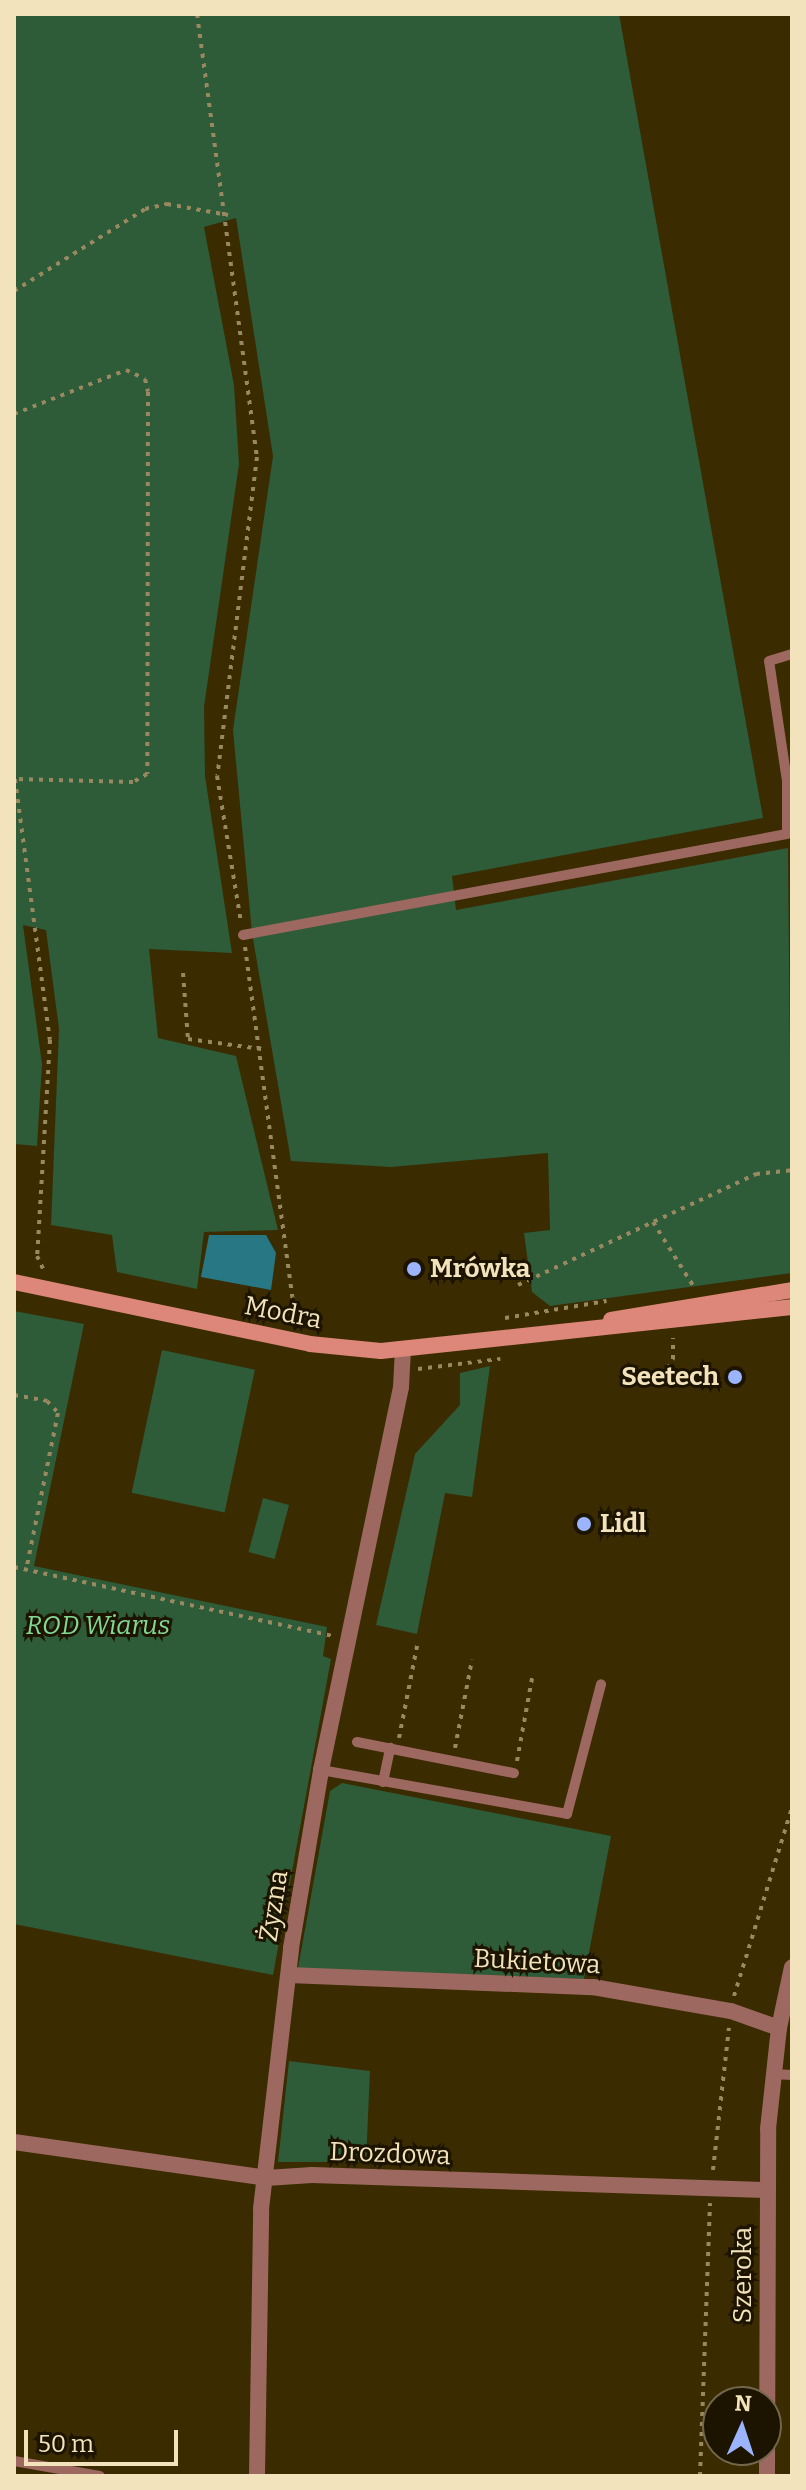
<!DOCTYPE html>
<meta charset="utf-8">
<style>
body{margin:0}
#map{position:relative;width:806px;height:2490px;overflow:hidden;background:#3a2b00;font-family:Bitter,serif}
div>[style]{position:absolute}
.green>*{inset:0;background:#2e5b38;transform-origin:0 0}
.water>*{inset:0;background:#277884}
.path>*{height:4px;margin-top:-2px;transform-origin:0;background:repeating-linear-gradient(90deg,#988960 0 4px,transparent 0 10px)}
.lane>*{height:10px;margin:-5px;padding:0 5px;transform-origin:5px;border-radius:5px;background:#9d685f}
.street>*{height:16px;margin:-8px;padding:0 8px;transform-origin:8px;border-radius:8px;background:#9d685f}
.secondary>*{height:16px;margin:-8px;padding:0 8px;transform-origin:8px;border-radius:8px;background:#dc877a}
.dots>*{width:22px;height:22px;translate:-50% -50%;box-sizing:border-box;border:4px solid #1d1400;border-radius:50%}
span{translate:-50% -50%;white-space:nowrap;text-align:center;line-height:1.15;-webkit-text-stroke:6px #1d1400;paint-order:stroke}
.poi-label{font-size:26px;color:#f2e3bc;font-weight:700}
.left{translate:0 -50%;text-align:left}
.right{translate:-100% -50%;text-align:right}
.street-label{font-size:26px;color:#f2e3bc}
.park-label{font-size:26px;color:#82d893;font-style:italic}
.frame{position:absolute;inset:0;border:16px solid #f2e3bc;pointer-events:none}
.north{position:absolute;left:702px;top:2386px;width:80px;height:80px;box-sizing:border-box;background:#1d1400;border:2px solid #72674b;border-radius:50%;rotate:3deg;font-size:22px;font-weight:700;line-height:32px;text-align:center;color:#f2e3bc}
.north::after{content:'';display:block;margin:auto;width:28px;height:36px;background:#9cb4fd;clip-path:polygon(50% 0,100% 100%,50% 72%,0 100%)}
.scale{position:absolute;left:24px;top:2430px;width:154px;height:36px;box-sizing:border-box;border:4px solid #f2e3bc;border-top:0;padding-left:10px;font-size:24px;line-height:28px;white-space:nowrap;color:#f2e3bc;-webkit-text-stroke:6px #1d1400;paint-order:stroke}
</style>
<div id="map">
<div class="green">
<div style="clip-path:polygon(14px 14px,619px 14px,763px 818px,452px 876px,456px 910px,788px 848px,792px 1273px,550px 1306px,532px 1292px,524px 1233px,550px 1230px,548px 1153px,391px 1167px,291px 1161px,252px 933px,233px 730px,273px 456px,236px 218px,204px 227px,234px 385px,239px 464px,204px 707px,205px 776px,232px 953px,149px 949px,158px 1038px,236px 1056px,278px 1230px,204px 1232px,197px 1289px,117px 1272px,112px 1235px,51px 1225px,59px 1029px,46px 930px,23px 925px,42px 1064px,37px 1146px,14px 1144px)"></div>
<div style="clip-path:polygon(14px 1311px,84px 1324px,34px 1566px,327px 1627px,323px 1656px,331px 1659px,273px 1975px,14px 1924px)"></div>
<div style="left:162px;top:1350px;width:95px;height:146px;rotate:12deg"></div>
<div style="clip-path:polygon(490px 1366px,472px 1497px,445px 1493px,417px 1634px,376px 1625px,415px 1454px,460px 1405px,460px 1373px)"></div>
<div style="left:263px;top:1498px;width:27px;height:56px;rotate:15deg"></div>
<div style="clip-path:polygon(342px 1783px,611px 1836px,584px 1979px,298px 1968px,330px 1791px)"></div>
<div style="clip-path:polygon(289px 2061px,370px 2071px,366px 2162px,278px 2162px)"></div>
</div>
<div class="water">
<div style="clip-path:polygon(209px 1235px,266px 1235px,276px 1253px,271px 1290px,201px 1277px)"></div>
</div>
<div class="path">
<div style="left:197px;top:14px;width:447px;rotate:82.3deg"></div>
<div style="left:257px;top:457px;width:321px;rotate:97.1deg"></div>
<div style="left:217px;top:776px;width:149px;rotate:80.7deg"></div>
<div style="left:14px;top:291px;width:155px;rotate:-32deg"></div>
<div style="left:145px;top:209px;width:23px;rotate:-13deg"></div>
<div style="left:167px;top:204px;width:62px;rotate:10.2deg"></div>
<div style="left:14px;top:414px;width:120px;rotate:-21.4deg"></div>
<div style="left:126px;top:370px;width:21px;rotate:25deg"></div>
<div style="left:145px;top:379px;width:13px;rotate:77deg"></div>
<div style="left:148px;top:392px;width:382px;rotate:90.1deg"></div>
<div style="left:147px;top:774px;width:16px;rotate:150deg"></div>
<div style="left:133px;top:782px;width:119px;rotate:-178.6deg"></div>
<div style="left:15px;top:779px;width:263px;rotate:82.4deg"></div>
<div style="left:50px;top:1040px;width:216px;rotate:93.4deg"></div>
<div style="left:37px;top:1256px;width:14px;rotate:65deg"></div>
<div style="left:245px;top:947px;width:378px;rotate:82.3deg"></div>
<div style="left:183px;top:973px;width:66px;rotate:85.7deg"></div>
<div style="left:188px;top:1039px;width:74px;rotate:7.8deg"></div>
<div style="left:653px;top:1222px;width:77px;rotate:57.8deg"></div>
<div style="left:518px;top:1285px;width:263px;rotate:-25deg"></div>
<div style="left:756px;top:1174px;width:36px;rotate:-6deg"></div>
<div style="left:505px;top:1318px;width:103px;rotate:-9.5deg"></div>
<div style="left:418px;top:1369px;width:83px;rotate:-7deg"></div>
<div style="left:663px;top:1377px;width:21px;rotate:-61deg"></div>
<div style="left:673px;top:1359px;width:21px;rotate:-90deg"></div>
<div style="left:14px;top:1395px;width:34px;rotate:10deg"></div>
<div style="left:47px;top:1401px;width:16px;rotate:47deg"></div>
<div style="left:58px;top:1413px;width:160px;rotate:101.5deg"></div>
<div style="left:14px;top:1567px;width:327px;rotate:12.2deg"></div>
<div style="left:399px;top:1738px;width:94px;rotate:-78.9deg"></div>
<div style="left:455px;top:1748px;width:90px;rotate:-79.1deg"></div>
<div style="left:517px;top:1761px;width:89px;rotate:-79.7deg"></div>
<div style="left:734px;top:1996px;width:198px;rotate:-72.9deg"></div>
<div style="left:713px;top:2170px;width:143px;rotate:-83.6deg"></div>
<div style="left:792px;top:2258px;width:98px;rotate:90deg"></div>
<div style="left:700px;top:2476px;width:273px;rotate:-87.9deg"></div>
</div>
<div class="lane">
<div style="left:243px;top:935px;width:553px;rotate:-10.52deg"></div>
<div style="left:787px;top:834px;width:53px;rotate:-90deg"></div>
<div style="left:787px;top:781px;width:121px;rotate:-98.5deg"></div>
<div style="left:769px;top:661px;width:24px;rotate:-17deg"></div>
<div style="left:357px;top:1742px;width:160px;rotate:11.2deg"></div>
<div style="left:321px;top:1770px;width:250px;rotate:10.1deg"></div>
<div style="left:567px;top:1814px;width:134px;rotate:-75.3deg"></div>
<div style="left:383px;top:1782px;width:35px;rotate:-78deg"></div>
<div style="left:772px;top:2074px;width:20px;rotate:3deg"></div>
<div style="left:14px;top:2461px;width:87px;rotate:9.9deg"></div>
</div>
<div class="street">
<div style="left:289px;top:1975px;width:304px;rotate:2.3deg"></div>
<div style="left:593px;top:1987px;width:140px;rotate:9.9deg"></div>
<div style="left:731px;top:2011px;width:51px;rotate:19.5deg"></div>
<div style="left:14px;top:2142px;width:255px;rotate:8.1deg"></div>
<div style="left:266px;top:2178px;width:46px;rotate:-3.7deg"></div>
<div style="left:312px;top:2175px;width:456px;rotate:1.9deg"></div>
<div style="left:257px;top:2476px;width:267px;rotate:-89.1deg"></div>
<div style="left:261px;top:2209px;width:263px;rotate:-83.4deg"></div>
<div style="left:291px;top:1948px;width:181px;rotate:-80.4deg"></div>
<div style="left:321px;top:1770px;width:391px;rotate:-78.2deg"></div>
<div style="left:401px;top:1387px;width:37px;rotate:-87deg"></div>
<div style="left:767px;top:2476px;width:347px;rotate:-89.8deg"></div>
<div style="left:768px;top:2129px;width:102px;rotate:-83.8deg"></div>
<div style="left:779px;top:2028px;width:62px;rotate:-78deg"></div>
</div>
<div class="secondary">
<div style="left:14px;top:1282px;width:302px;rotate:11.8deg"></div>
<div style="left:310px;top:1344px;width:71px;rotate:5.6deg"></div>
<div style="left:381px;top:1351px;width:413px;rotate:-6.1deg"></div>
<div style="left:611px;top:1320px;width:183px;rotate:-9.4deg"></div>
</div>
<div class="dots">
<div style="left:414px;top:1269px;background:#9cb4fd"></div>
<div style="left:735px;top:1377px;background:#9cb4fd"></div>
<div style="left:584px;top:1524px;background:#9cb4fd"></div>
</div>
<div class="poi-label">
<span class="left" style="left:430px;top:1269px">Mrówka</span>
<span class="right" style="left:719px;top:1377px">Seetech</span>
<span class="left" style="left:600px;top:1524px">Lidl</span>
</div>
<div class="street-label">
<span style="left:283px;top:1313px;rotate:11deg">Modra</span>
<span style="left:274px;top:1906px;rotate:-81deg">Żyzna</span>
<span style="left:537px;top:1962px;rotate:3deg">Bukietowa</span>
<span style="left:390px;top:2154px;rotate:2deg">Drozdowa</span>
<span style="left:743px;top:2275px;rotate:-90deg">Szeroka</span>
</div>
<div class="park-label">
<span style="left:98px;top:1626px">ROD Wiarus</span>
</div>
<div class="frame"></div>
<div class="north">N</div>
<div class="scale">50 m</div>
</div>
